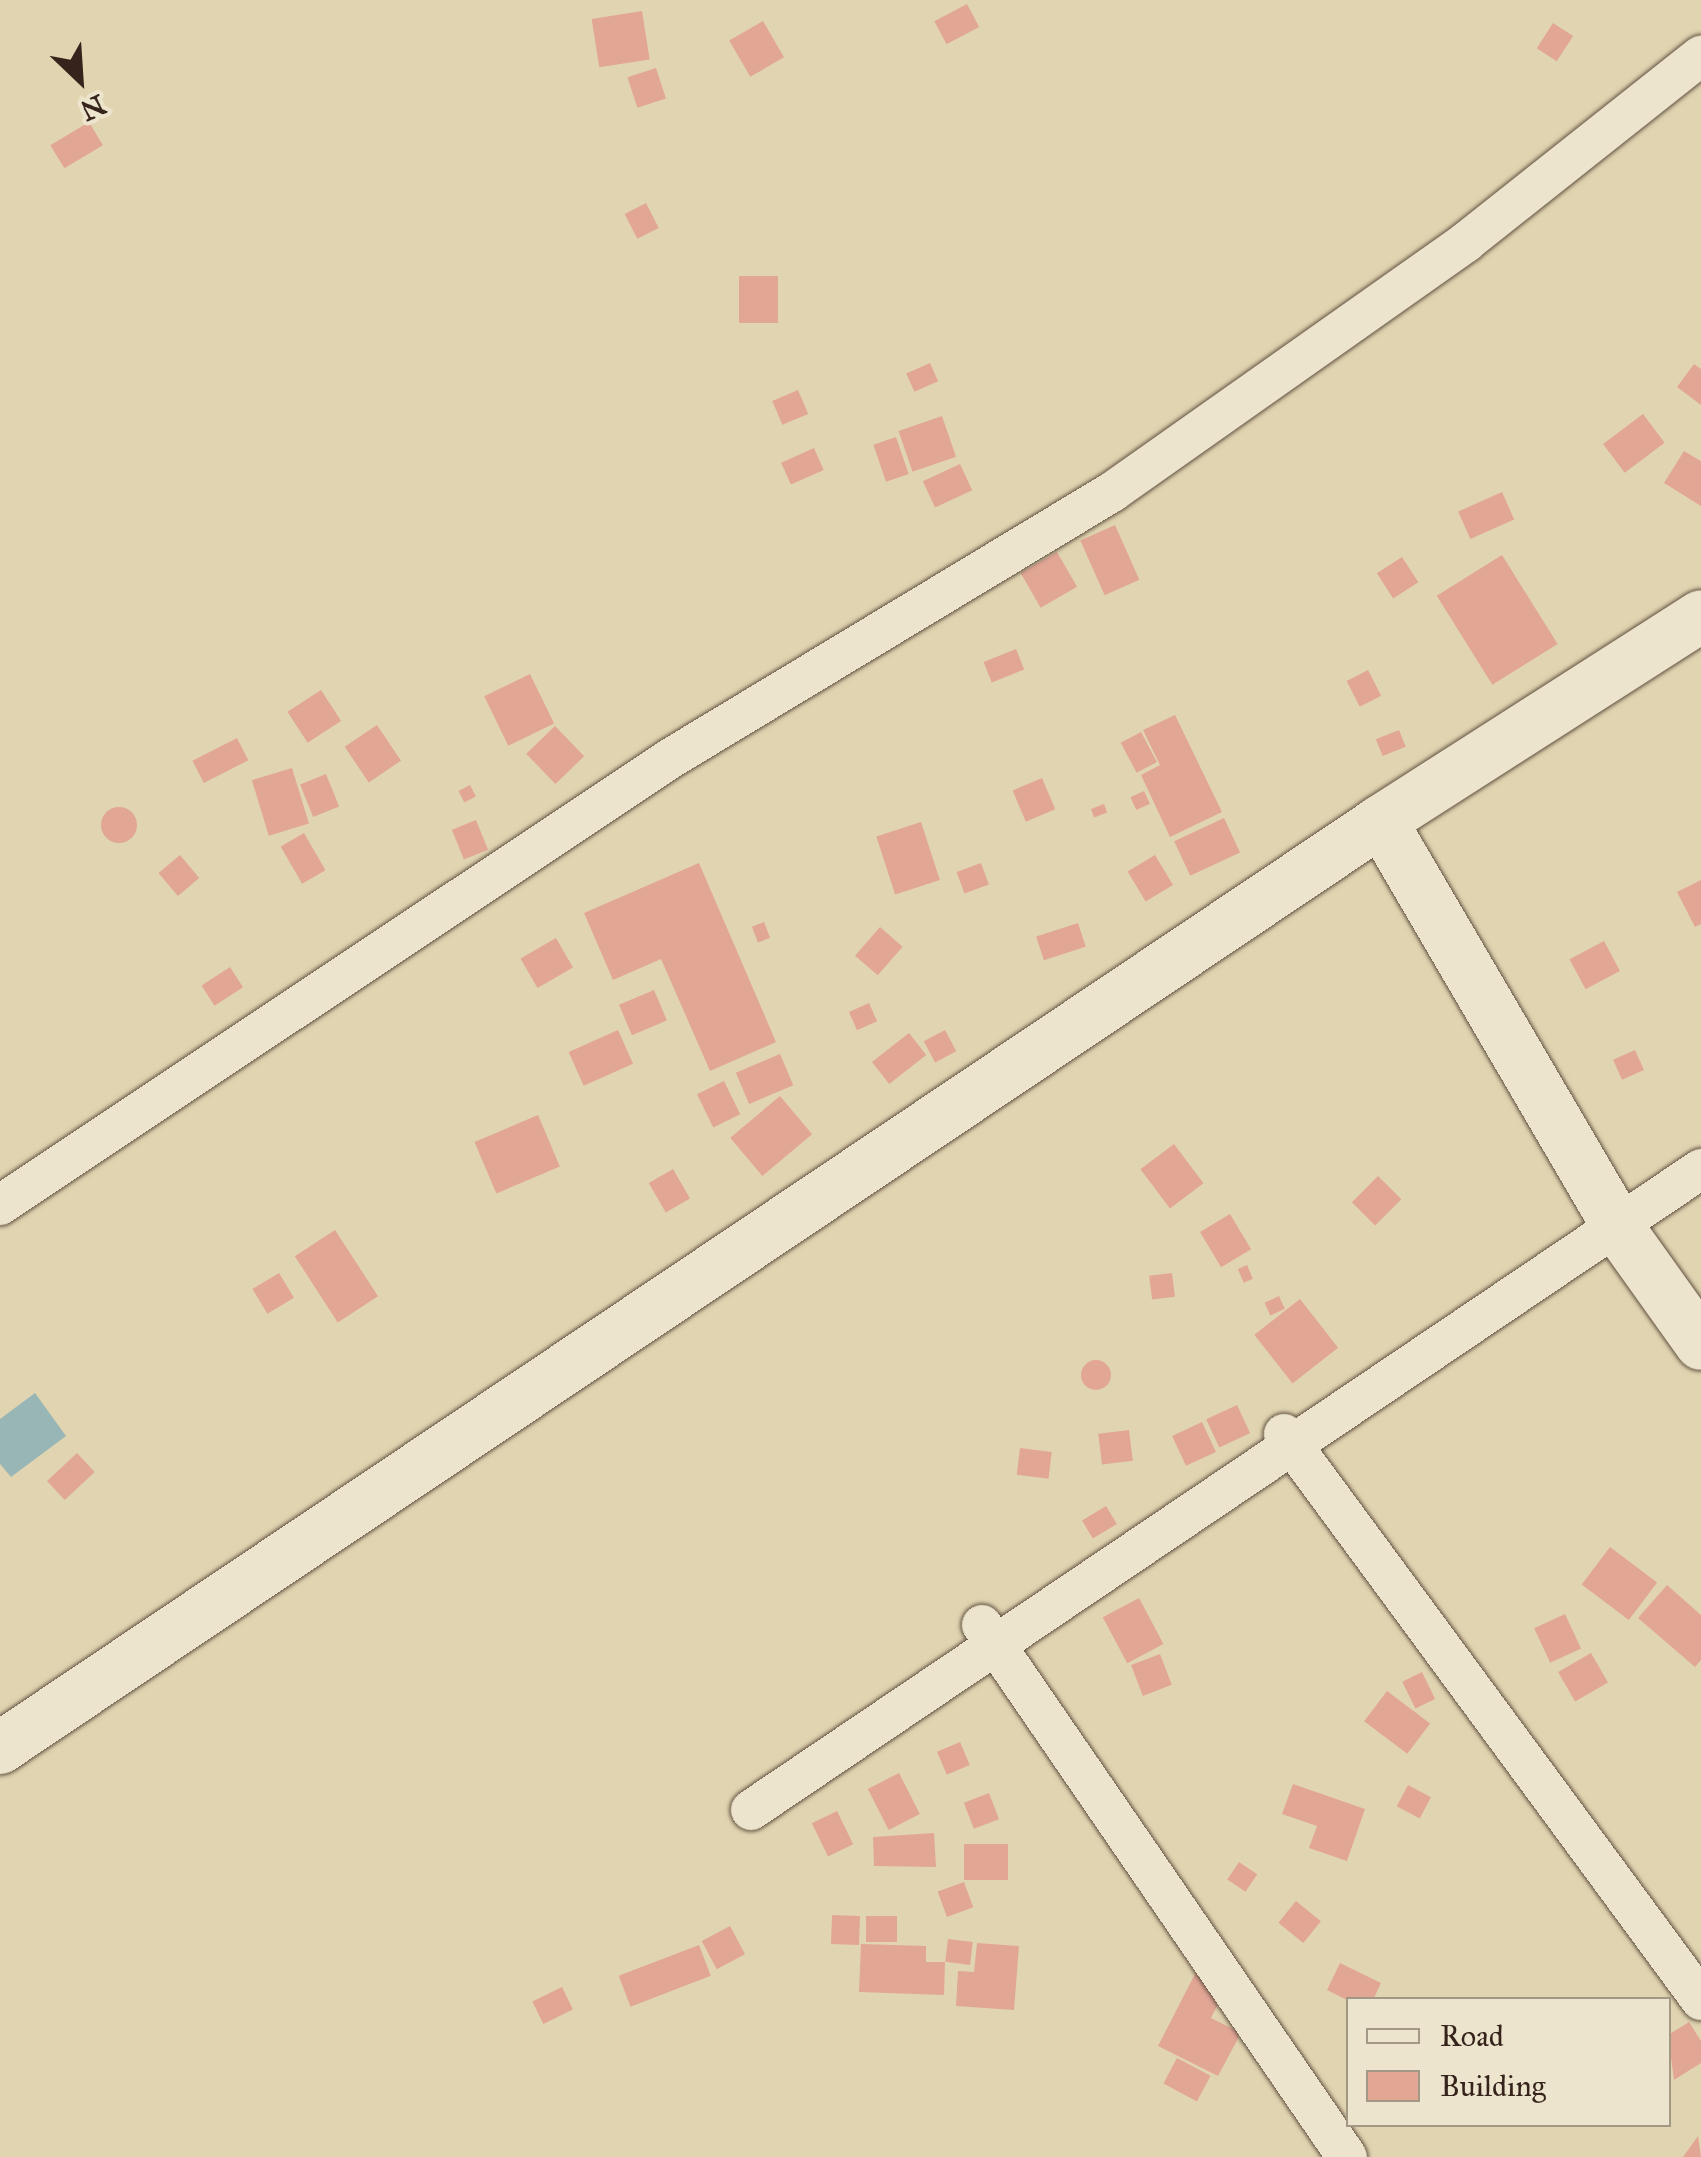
<!DOCTYPE html>
<style>
body{margin:0}
#map{position:relative;width:1701px;height:2157px;overflow:hidden;background:#e1d5b1;font-family:"IM FELL Great Primer",serif}
div>[style]{position:absolute}
.water>*{inset:0;background:#99b6b6}
.building>*{inset:0;background:#e2a695;transform-origin:0 0}
.round{border-radius:50%}
.roads{filter:drop-shadow(0 0 2px #615041) drop-shadow(0 0 2px #615041)}
.minor>*{height:40px;margin:-20px;padding:0 20px;transform-origin:20px;border-radius:20px;background:#ece4cc}
.tertiary>*{height:52px;margin:-26px;padding:0 26px;transform-origin:26px;border-radius:26px;background:#ece4cc}
span{translate:-50% -50%;white-space:nowrap;text-align:center;line-height:1.15;-webkit-text-stroke:8px #ece4cc;paint-order:stroke}
.legend{position:absolute;left:1346px;top:1997px;width:325px;height:130px;box-sizing:border-box;background:#ece4cc;border:2px solid #a39786;margin:0;padding:12px 18px;list-style:none;font-size:30px;color:#36241c}
.legend li{display:flex;align-items:center;gap:20px;height:50px}
.legend b{width:50px;border:2px solid #a39786}
.north{position:absolute;left:30px;top:30px;width:100px;height:100px;-webkit-text-stroke:8px #ece4cc;paint-order:stroke;rotate:155deg;font-size:28px;font-weight:700;line-height:40px;text-align:center;color:#36241c}
.north::after{content:'';display:block;margin:auto;width:35px;height:45px;background:#36241c;clip-path:polygon(50% 0,100% 100%,50% 72%,0 100%)}
</style>
<div id="map">
<div class="water">
<div style="clip-path:polygon(35px 1393px,66px 1436px,11px 1477px,0 1464px,0 1419px)"></div>
</div>
<div class="building">
<div style="left:967px;top:4px;width:26px;height:37px;rotate:62deg"></div>
<div style="left:642px;top:11px;width:49px;height:51px;rotate:81deg"></div>
<div style="left:763px;top:21px;width:42px;height:39px;rotate:60deg"></div>
<div style="left:1553px;top:23px;width:24px;height:30px;rotate:33deg"></div>
<div style="left:656px;top:68px;width:32px;height:30px;rotate:72deg"></div>
<div style="left:89px;top:122px;width:27px;height:45px;rotate:59deg"></div>
<div style="left:646px;top:203px;width:28px;height:24px;rotate:63deg"></div>
<div style="left:739px;top:276px;width:39px;height:47px"></div>
<div style="left:930px;top:363px;width:20px;height:26px;rotate:66deg"></div>
<div style="clip-path:polygon(1694px 364px,1701px 369px,1701px 405px,1677px 387px)"></div>
<div style="left:798px;top:390px;width:26px;height:28px;rotate:67deg"></div>
<div style="left:1643px;top:414px;width:36px;height:50px;rotate:53deg"></div>
<div style="left:942px;top:416px;width:43px;height:46px;rotate:71deg"></div>
<div style="left:896px;top:437px;width:39px;height:24px;rotate:71deg"></div>
<div style="left:814px;top:448px;width:24px;height:36px;rotate:66deg"></div>
<div style="clip-path:polygon(1684px 451px,1701px 461px,1701px 506px,1664px 483px)"></div>
<div style="left:960px;top:464px;width:29px;height:41px;rotate:65deg"></div>
<div style="left:1502px;top:492px;width:30px;height:48px;rotate:66deg"></div>
<div style="left:1115px;top:525px;width:60px;height:38px;rotate:66deg"></div>
<div style="left:1057px;top:552px;width:40px;height:42px;rotate:60deg"></div>
<div style="left:1502px;top:555px;width:105px;height:77px;rotate:58deg"></div>
<div style="left:1402px;top:557px;width:30px;height:30px;rotate:57deg"></div>
<div style="left:1016px;top:649px;width:22px;height:35px;rotate:68deg"></div>
<div style="left:1368px;top:670px;width:29px;height:24px;rotate:63deg"></div>
<div style="left:530px;top:674px;width:55px;height:51px;rotate:64deg"></div>
<div style="left:321px;top:690px;width:37px;height:40px;rotate:57deg"></div>
<div style="clip-path:polygon(1175px 715px,1222px 812px,1170px 837px,1141px 775px,1160px 765px,1143px 730px)"></div>
<div style="left:377px;top:725px;width:43px;height:39px;rotate:56deg"></div>
<div style="left:555px;top:726px;width:42px;height:40px;rotate:46deg"></div>
<div style="left:1399px;top:730px;width:18px;height:25px;rotate:68deg"></div>
<div style="left:1141px;top:732px;width:34px;height:23px;rotate:62deg"></div>
<div style="left:237px;top:738px;width:25px;height:50px;rotate:63deg"></div>
<div style="left:292px;top:768px;width:58px;height:42px;rotate:73deg"></div>
<div style="left:326px;top:774px;width:35px;height:28px;rotate:68deg"></div>
<div style="left:1042px;top:778px;width:34px;height:32px;rotate:67deg"></div>
<div style="left:470px;top:785px;width:13px;height:13px;rotate:63deg"></div>
<div style="left:1144px;top:791px;width:14px;height:15px;rotate:65deg"></div>
<div style="left:1104px;top:804px;width:9px;height:14px;rotate:69deg"></div>
<div class="round" style="left:101px;top:807px;width:36px;height:36px"></div>
<div style="left:1224px;top:818px;width:38px;height:55px;rotate:65deg"></div>
<div style="left:476px;top:820px;width:32px;height:26px;rotate:68deg"></div>
<div style="left:921px;top:822px;width:61px;height:47px;rotate:72deg"></div>
<div style="left:304px;top:833px;width:43px;height:27px;rotate:60deg"></div>
<div style="left:180px;top:855px;width:30px;height:28px;rotate:50deg"></div>
<div style="left:1155px;top:855px;width:35px;height:32px;rotate:59deg"></div>
<div style="clip-path:polygon(699px 863px,776px 1042px,710px 1071px,661px 959px,613px 980px,584px 913px)"></div>
<div style="left:981px;top:863px;width:23px;height:26px;rotate:70deg"></div>
<div style="clip-path:polygon(1701px 880px,1701px 924px,1695px 927px,1677px 892px)"></div>
<div style="left:764px;top:922px;width:17px;height:13px;rotate:69deg"></div>
<div style="left:1078px;top:923px;width:25px;height:44px;rotate:72deg"></div>
<div style="left:880px;top:927px;width:30px;height:38px;rotate:41deg"></div>
<div style="left:556px;top:938px;width:34px;height:41px;rotate:60deg"></div>
<div style="left:1604px;top:941px;width:34px;height:39px;rotate:62deg"></div>
<div style="left:230px;top:967px;width:24px;height:34px;rotate:57deg"></div>
<div style="left:654px;top:990px;width:33px;height:38px;rotate:67deg"></div>
<div style="left:869px;top:1003px;width:20px;height:22px;rotate:66deg"></div>
<div style="left:618px;top:1030px;width:37px;height:54px;rotate:66deg"></div>
<div style="left:945px;top:1030px;width:24px;height:24px;rotate:62deg"></div>
<div style="left:909px;top:1033px;width:28px;height:47px;rotate:52deg"></div>
<div style="left:1635px;top:1050px;width:22px;height:24px;rotate:66deg"></div>
<div style="left:780px;top:1054px;width:34px;height:48px;rotate:67deg"></div>
<div style="left:724px;top:1081px;width:37px;height:30px;rotate:64deg"></div>
<div style="left:780px;top:1096px;width:50px;height:65px;rotate:50deg"></div>
<div style="left:538px;top:1115px;width:56px;height:69px;rotate:67deg"></div>
<div style="left:1174px;top:1144px;width:49px;height:42px;rotate:53deg"></div>
<div style="left:673px;top:1169px;width:34px;height:28px;rotate:60deg"></div>
<div style="left:1378px;top:1176px;width:33px;height:37px;rotate:45deg"></div>
<div style="left:1230px;top:1214px;width:41px;height:35px;rotate:59deg"></div>
<div style="left:335px;top:1230px;width:79px;height:48px;rotate:57deg"></div>
<div style="left:1247px;top:1265px;width:15px;height:10px;rotate:67deg"></div>
<div style="left:279px;top:1273px;width:29px;height:31px;rotate:59deg"></div>
<div style="left:1172px;top:1273px;width:24px;height:23px;rotate:83deg"></div>
<div style="left:1279px;top:1296px;width:14px;height:16px;rotate:65deg"></div>
<div style="left:1300px;top:1299px;width:62px;height:58px;rotate:52deg"></div>
<div class="round" style="left:1081px;top:1360px;width:30px;height:30px"></div>
<div style="left:1237px;top:1405px;width:31px;height:34px;rotate:65deg"></div>
<div style="left:1202px;top:1422px;width:33px;height:33px;rotate:65deg"></div>
<div style="left:1129px;top:1430px;width:31px;height:31px;rotate:83deg"></div>
<div style="left:1020px;top:1448px;width:32px;height:27px;rotate:7deg"></div>
<div style="left:77px;top:1453px;width:26px;height:41px;rotate:47deg"></div>
<div style="left:1106px;top:1506px;width:21px;height:28px;rotate:59deg"></div>
<div style="left:1610px;top:1547px;width:59px;height:47px;rotate:37deg"></div>
<div style="clip-path:polygon(1667px 1585px,1701px 1615px,1701px 1660px,1695px 1667px,1638px 1618px)"></div>
<div style="left:1139px;top:1598px;width:52px;height:41px;rotate:62deg"></div>
<div style="left:1565px;top:1614px;width:38px;height:34px;rotate:65deg"></div>
<div style="left:1591px;top:1653px;width:34px;height:38px;rotate:60deg"></div>
<div style="left:1160px;top:1654px;width:33px;height:31px;rotate:69deg"></div>
<div style="left:1422px;top:1672px;width:30px;height:22px;rotate:64deg"></div>
<div style="left:1387px;top:1691px;width:54px;height:38px;rotate:37deg"></div>
<div style="left:960px;top:1742px;width:25px;height:25px;rotate:67deg"></div>
<div style="left:899px;top:1773px;width:46px;height:35px;rotate:63deg"></div>
<div style="clip-path:polygon(1293px 1784px,1365px 1809px,1347px 1861px,1309px 1848px,1317px 1826px,1282px 1814px)"></div>
<div style="left:1408px;top:1785px;width:26px;height:24px;rotate:28deg"></div>
<div style="left:989px;top:1793px;width:28px;height:27px;rotate:69deg"></div>
<div style="left:837px;top:1811px;width:37px;height:28px;rotate:64deg"></div>
<div style="clip-path:polygon(934px 1833px,936px 1867px,874px 1866px,873px 1837px)"></div>
<div style="left:964px;top:1844px;width:44px;height:36px"></div>
<div style="left:1239px;top:1862px;width:22px;height:21px;rotate:34deg"></div>
<div style="left:964px;top:1882px;width:27px;height:28px;rotate:70deg"></div>
<div style="left:1296px;top:1901px;width:32px;height:28px;rotate:39deg"></div>
<div style="left:832px;top:1915px;width:28px;height:29px;rotate:2deg"></div>
<div style="left:866px;top:1916px;width:31px;height:26px"></div>
<div style="left:730px;top:1926px;width:32px;height:32px;rotate:62deg"></div>
<div style="left:948px;top:1939px;width:25px;height:23px;rotate:7deg"></div>
<div style="clip-path:polygon(977px 1943px,1019px 1946px,1014px 2010px,956px 2006px,958px 1971px,974px 1972px)"></div>
<div style="clip-path:polygon(861px 1944px,926px 1946px,926px 1962px,945px 1962px,944px 1995px,859px 1992px)"></div>
<div style="left:699px;top:1945px;width:33px;height:86px;rotate:69deg"></div>
<div style="clip-path:polygon(1340px 1963px,1381px 1983px,1373px 2000px,1347px 2000px,1327px 1990px)"></div>
<div style="clip-path:polygon(1196px 1972px,1226px 1988px,1211px 2018px,1241px 2033px,1218px 2076px,1158px 2046px)"></div>
<div style="left:562px;top:1987px;width:25px;height:33px;rotate:64deg"></div>
<div style="clip-path:polygon(1689px 2022px,1701px 2041px,1701px 2063px,1674px 2080px,1668px 2035px)"></div>
<div style="left:1177px;top:2058px;width:38px;height:29px;rotate:28deg"></div>
<div style="clip-path:polygon(1698px 2136px,1701px 2157px,1683px 2157px)"></div>
</div>
<div class="roads">
<div class="minor">
<div style="left:0;top:1205px;width:806px;rotate:-33.67deg"></div>
<div style="left:671px;top:758px;width:515px;rotate:-31.1deg"></div>
<div style="left:1112px;top:492px;width:433px;rotate:-35.2deg"></div>
<div style="left:1466px;top:242px;width:300px;rotate:-38.4deg"></div>
<div style="left:1284px;top:1434px;width:703px;rotate:53.62deg"></div>
<div style="left:982px;top:1625px;width:645px;rotate:55.55deg"></div>
<div style="left:751px;top:1810px;width:1146px;rotate:-34.01deg"></div>
</div>
<div class="tertiary">
<div style="left:1381px;top:821px;width:472px;rotate:59.7deg"></div>
<div style="left:1619px;top:1229px;width:141px;rotate:54.5deg"></div>
<div style="left:0;top:1748px;width:1663px;rotate:-33.87deg"></div>
<div style="left:1381px;top:821px;width:380px;rotate:-32.6deg"></div>
</div>
</div>
<ul class="legend">
<li><b style="height:12px;background:#ece4cc"></b>Road</li>
<li><b style="height:28px;background:#e2a695"></b>Building</li>
</ul>
<div class="north">N</div>
</div>
